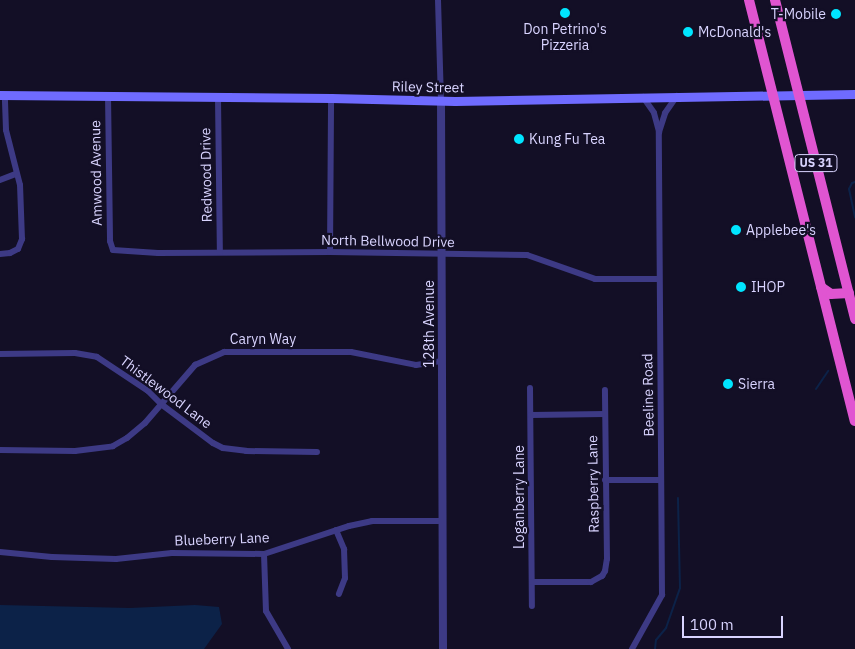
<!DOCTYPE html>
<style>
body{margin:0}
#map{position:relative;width:855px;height:649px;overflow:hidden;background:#130f26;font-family:"IBM Plex Sans",sans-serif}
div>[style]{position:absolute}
.water>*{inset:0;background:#0c2248}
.stream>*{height:2px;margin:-1px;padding:0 1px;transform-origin:1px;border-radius:1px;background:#0c2248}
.minor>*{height:6px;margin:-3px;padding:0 3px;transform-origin:3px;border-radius:3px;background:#3d3a85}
.tertiary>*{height:8px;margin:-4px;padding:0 4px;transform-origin:4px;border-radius:4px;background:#3d3a85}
.secondary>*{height:9px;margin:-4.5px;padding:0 4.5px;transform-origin:4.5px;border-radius:4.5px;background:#6f6bff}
.trunk>*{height:10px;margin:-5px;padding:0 5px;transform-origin:5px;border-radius:5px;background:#e055d1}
.dots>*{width:14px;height:14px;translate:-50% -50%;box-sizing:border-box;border:2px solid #130f26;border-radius:50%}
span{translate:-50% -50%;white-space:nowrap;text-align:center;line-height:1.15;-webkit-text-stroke:4.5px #130f26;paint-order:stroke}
.shield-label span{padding:1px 4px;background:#130f26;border:1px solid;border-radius:4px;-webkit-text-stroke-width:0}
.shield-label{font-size:12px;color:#d9d4ff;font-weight:700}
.poi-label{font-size:14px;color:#d9d4ff}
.right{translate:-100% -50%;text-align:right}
.left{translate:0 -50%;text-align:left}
.street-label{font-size:14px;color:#d9d4ff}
.scale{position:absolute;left:682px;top:616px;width:101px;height:22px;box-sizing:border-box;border:2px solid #d9d4ff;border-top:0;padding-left:6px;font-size:15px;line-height:18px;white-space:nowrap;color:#d9d4ff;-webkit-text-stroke:4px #130f26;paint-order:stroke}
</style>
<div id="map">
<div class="water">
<div style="clip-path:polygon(0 605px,130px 608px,195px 605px,219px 607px,222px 624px,204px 649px,0 649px)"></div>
</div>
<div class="stream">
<div style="left:855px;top:182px;width:3px;rotate:162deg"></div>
<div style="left:852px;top:183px;width:7px;rotate:117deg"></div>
<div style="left:849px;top:189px;width:29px;rotate:78deg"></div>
<div style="left:816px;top:389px;width:22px;rotate:-56deg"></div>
<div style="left:655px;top:649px;width:9px;rotate:-84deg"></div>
<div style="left:656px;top:640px;width:16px;rotate:-50deg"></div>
<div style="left:666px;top:628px;width:42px;rotate:-70.7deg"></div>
<div style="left:680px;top:588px;width:90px;rotate:-91.3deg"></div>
</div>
<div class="minor">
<div style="left:438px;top:0;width:101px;rotate:88.3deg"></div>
<div style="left:108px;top:95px;width:146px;rotate:89.2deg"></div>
<div style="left:110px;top:241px;width:9px;rotate:72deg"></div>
<div style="left:113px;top:250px;width:45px;rotate:3.8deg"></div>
<div style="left:158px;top:253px;width:172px;rotate:-0.3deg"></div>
<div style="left:330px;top:252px;width:197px;rotate:0.9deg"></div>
<div style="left:527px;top:255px;width:72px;rotate:19.4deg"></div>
<div style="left:595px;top:279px;width:64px"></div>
<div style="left:643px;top:97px;width:19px;rotate:55deg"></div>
<div style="left:654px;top:113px;width:20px;rotate:75deg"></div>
<div style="left:659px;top:132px;width:20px;rotate:-72deg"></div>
<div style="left:665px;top:113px;width:21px;rotate:-55deg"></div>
<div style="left:218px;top:98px;width:154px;rotate:89.3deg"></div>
<div style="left:0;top:180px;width:17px;rotate:-21deg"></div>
<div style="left:330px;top:252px;width:154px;rotate:-89.6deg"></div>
<div style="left:0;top:254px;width:10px;rotate:-6deg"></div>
<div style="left:10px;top:253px;width:9px;rotate:-27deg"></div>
<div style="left:18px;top:249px;width:11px;rotate:-68deg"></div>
<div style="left:22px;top:239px;width:54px;rotate:-92.1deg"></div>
<div style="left:20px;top:185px;width:57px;rotate:-104.3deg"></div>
<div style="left:6px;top:130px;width:35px;rotate:-92deg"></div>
<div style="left:0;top:354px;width:75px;rotate:-0.8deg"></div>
<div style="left:75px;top:353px;width:22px;rotate:10deg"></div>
<div style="left:97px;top:357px;width:61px;rotate:33.7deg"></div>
<div style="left:148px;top:391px;width:18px;rotate:45deg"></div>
<div style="left:161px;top:404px;width:65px;rotate:36.9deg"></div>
<div style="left:213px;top:443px;width:11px;rotate:27deg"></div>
<div style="left:223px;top:448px;width:23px;rotate:7deg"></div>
<div style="left:246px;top:451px;width:71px;rotate:0.8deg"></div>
<div style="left:530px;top:388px;width:218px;rotate:89.5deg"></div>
<div style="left:531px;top:415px;width:74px;rotate:-0.8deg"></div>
<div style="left:0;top:450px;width:75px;rotate:0.8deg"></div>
<div style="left:75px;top:451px;width:38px;rotate:-7deg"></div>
<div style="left:113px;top:446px;width:16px;rotate:-30deg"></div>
<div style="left:127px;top:438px;width:23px;rotate:-40deg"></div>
<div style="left:145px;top:423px;width:77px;rotate:-49.2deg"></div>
<div style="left:195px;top:365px;width:32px;rotate:-24deg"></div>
<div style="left:224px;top:352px;width:127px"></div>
<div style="left:351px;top:352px;width:66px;rotate:11.3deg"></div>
<div style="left:416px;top:365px;width:25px;rotate:-9deg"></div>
<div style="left:605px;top:480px;width:56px"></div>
<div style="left:336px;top:530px;width:21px;rotate:67deg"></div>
<div style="left:344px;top:549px;width:29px;rotate:88deg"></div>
<div style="left:345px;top:578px;width:17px;rotate:111deg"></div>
<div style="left:0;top:552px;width:52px;rotate:5.5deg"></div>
<div style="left:52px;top:557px;width:64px;rotate:1.8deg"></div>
<div style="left:116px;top:559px;width:56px;rotate:-6.1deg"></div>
<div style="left:172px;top:553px;width:92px;rotate:0.6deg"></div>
<div style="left:264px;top:554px;width:89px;rotate:-18.2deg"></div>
<div style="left:349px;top:526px;width:24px;rotate:-12deg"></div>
<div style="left:372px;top:521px;width:70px"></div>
<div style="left:264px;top:554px;width:57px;rotate:88deg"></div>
<div style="left:266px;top:611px;width:44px;rotate:59.9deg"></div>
<div style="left:532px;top:582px;width:59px"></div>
<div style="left:591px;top:582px;width:13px;rotate:-29deg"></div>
<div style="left:602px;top:576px;width:6px;rotate:-59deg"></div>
<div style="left:605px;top:571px;width:12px;rotate:-81deg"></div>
<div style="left:607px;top:559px;width:169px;rotate:-90.7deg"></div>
<div style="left:632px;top:649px;width:62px;rotate:-60.9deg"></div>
<div style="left:662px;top:595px;width:463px;rotate:-90.4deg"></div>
</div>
<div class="tertiary">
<div style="left:441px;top:101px;width:548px;rotate:89.79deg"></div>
</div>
<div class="secondary">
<div style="left:0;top:95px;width:331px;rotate:0.5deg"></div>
<div style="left:331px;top:98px;width:124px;rotate:1.4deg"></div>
<div style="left:455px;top:101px;width:400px;rotate:-1deg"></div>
</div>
<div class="trunk">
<div style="left:749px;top:0;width:434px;rotate:75.9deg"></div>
<div style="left:775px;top:0;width:329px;rotate:75.9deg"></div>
<div style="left:821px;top:287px;width:12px;rotate:35deg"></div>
<div style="left:831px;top:294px;width:18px;rotate:-3deg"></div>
</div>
<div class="dots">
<div style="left:565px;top:13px;background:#00e5ff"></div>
<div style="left:836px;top:14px;background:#00e5ff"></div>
<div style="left:688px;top:32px;background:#00e5ff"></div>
<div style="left:519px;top:139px;background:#00e5ff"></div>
<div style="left:736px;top:230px;background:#00e5ff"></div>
<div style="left:741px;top:287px;background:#00e5ff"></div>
<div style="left:728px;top:384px;background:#00e5ff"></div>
</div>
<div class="shield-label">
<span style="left:816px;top:163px">US 31</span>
</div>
<div class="poi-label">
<span class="right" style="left:826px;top:14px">T-Mobile</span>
<span style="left:565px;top:37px">Don Petrino's<br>Pizzeria</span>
<span class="left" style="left:698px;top:32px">McDonald's</span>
<span class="left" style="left:529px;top:139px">Kung Fu Tea</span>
<span class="left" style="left:746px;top:230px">Applebee's</span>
<span class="left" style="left:751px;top:287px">IHOP</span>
<span class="left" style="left:738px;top:384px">Sierra</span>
</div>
<div class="street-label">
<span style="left:428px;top:87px;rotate:1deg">Riley Street</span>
<span style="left:96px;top:173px;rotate:-91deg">Amwood Avenue</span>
<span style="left:206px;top:175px;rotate:-91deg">Redwood Drive</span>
<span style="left:388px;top:241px;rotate:1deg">North Bellwood Drive</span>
<span style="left:429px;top:324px;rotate:-90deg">128th Avenue</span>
<span style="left:263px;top:339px">Caryn Way</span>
<span style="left:166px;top:392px;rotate:37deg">Thistlewood Lane</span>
<span style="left:648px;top:395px;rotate:-91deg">Beeline Road</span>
<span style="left:593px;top:484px;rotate:-91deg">Raspberry Lane</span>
<span style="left:519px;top:497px;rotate:-90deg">Loganberry Lane</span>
<span style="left:222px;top:539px;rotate:-2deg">Blueberry Lane</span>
</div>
<div class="scale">100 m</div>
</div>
